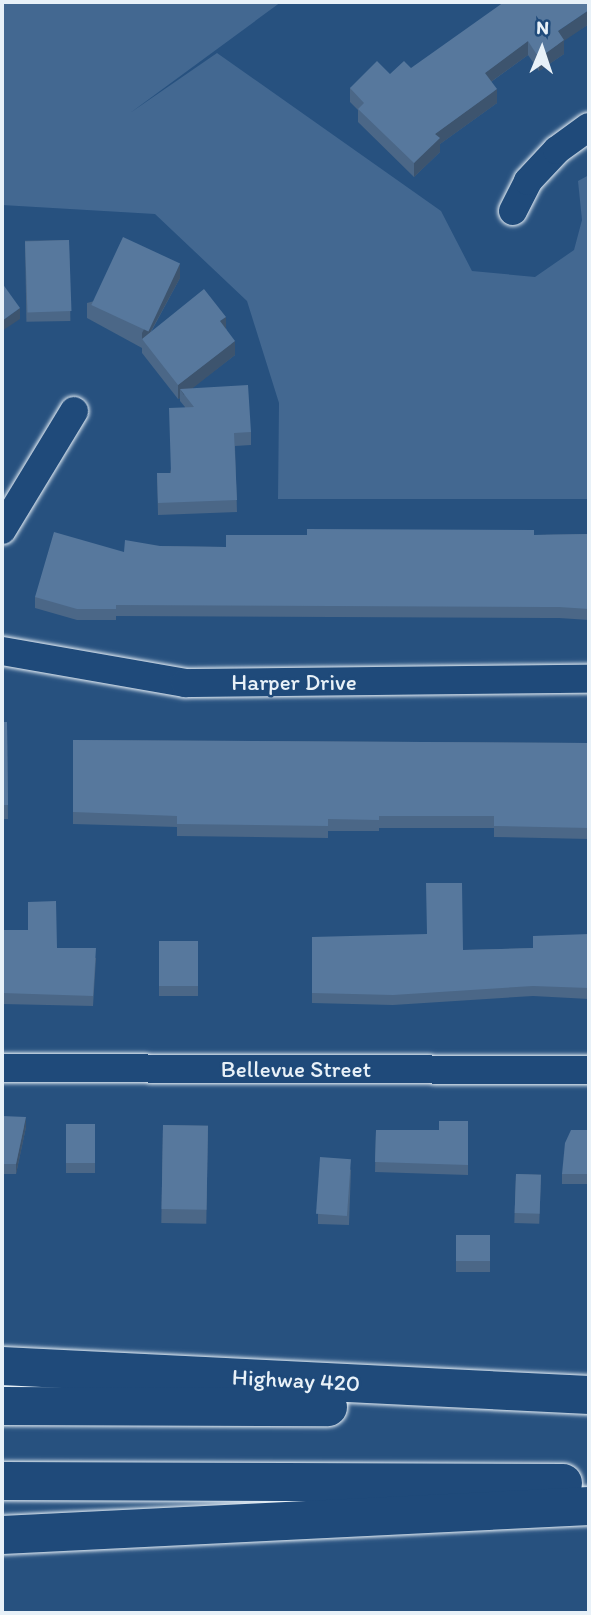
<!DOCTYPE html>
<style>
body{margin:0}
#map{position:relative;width:591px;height:1615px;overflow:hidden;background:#27517f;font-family:Itim,sans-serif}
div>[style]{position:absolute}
.green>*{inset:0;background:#436891}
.roads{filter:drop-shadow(0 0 2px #e8f1f8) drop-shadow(0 0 2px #e8f1f8)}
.street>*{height:28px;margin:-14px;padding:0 14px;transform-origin:14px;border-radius:14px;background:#1f4a7a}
.highway>*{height:38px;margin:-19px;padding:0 19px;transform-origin:19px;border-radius:19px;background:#1f4a7a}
.wall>*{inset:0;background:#4b6787;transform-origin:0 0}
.shaded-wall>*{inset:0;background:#3d546e}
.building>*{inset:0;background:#57789d;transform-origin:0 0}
span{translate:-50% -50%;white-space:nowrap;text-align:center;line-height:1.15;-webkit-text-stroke:5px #1f4a7a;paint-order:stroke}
.street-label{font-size:23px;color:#e8f1f8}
.frame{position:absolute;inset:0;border:4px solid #e8f1f8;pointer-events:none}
.north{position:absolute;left:507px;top:14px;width:70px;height:70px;-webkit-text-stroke:5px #1f4a7a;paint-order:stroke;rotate:2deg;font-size:19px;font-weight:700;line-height:28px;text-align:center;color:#e8f1f8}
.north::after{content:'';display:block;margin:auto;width:24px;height:32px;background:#e8f1f8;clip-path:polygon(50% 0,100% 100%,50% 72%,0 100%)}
</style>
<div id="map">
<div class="green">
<div style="clip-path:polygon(2px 2px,281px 2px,130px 113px,217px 53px,441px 211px,472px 271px,535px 277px,574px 250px,582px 220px,578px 181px,589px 175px,589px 499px,278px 499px,279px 403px,247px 301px,155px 214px,2px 205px)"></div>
</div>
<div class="roads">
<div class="street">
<div style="left:513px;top:211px;width:34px;rotate:-63deg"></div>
<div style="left:528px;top:181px;width:42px;rotate:-46.9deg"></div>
<div style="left:557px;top:150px;width:39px;rotate:-36deg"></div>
<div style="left:2px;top:530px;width:139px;rotate:-58.8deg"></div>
<div style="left:2px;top:651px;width:186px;rotate:9.9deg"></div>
<div style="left:185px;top:683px;width:404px;rotate:-0.6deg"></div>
<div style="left:2px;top:1068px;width:587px;rotate:0.2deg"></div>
</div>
<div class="highway">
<div style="left:2px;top:1366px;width:588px;rotate:2.83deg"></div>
<div style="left:2px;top:1406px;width:326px;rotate:0.2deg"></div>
<div style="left:2px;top:1481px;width:561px;rotate:0.2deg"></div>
<div style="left:2px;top:1535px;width:588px;rotate:-2.83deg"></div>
</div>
</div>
<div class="wall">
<div style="clip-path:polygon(589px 24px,564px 40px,564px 54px,539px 71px,528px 55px,491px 82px,497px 103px,440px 144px,440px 152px,414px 177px,358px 122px,358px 110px,350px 102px,350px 88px,390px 74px,411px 68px)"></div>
<div style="left:69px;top:240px;width:81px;height:44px;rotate:89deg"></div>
<div style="clip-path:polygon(180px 278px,151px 332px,226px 328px,235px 355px,192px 388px,251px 432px,251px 445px,235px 446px,237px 512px,158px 515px,157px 473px,170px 473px,185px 407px,180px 401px,180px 398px,178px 399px,142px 353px,142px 348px,87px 318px,87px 303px)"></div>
<div style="clip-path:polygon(589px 534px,589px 620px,559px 618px,116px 616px,116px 620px,77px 620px,35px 608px,35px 597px,124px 552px,160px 546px,226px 547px,534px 535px)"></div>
<div style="clip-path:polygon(2px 722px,7px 722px,8px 819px,2px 819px)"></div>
<div style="clip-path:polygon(73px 740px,589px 743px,589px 839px,494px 837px,494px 828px,379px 828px,379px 831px,328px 831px,328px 838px,177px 836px,177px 827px,73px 824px)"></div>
<div style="clip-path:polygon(2px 930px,57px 948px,96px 958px,93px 1006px,2px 1004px)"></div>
<div style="clip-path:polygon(589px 935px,589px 999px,533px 996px,393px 1005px,312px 1003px,312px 937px,463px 950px,533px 948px)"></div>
<div style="left:159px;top:941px;width:39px;height:55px"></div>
<div style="clip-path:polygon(2px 1116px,26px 1127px,16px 1174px,2px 1174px)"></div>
<div style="clip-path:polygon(468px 1121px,468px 1175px,375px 1172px,376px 1130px,439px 1130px)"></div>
<div style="left:66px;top:1124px;width:29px;height:49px"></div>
<div style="left:163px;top:1125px;width:45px;height:98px;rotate:1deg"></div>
<div style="clip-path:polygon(589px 1130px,589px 1184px,562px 1184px,562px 1174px)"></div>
<div style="clip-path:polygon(351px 1169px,349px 1225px,318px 1224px,318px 1214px)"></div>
<div style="left:516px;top:1174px;width:25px;height:49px;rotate:2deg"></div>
<div style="left:456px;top:1235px;width:34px;height:37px"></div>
</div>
<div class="shaded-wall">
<div style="clip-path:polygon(589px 10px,589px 24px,558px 45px,558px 31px)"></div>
<div style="clip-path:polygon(564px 40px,564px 54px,539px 71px,539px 58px)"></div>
<div style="clip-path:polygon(528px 41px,528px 55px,485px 86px,485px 73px)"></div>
<div style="clip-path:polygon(497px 89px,497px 103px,440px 144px,440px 152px,414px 177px,414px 163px,435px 134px)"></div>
<div style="clip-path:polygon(180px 264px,180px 278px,145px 342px,142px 339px,142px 333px)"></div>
<div style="clip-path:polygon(20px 308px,20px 319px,2px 331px,2px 321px)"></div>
<div style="clip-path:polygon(226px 317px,226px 331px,220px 321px)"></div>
<div style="clip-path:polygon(235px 341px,235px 355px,184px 395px,180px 389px,180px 398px,178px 399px,178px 385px)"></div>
<div style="clip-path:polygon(26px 1117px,26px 1127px,16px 1174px,16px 1164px)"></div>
</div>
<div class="building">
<div style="clip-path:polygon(504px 2px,589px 2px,589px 10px,558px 31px,564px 40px,539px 58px,528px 41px,485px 73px,497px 89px,435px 134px,440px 138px,414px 163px,358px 109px,364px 103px,350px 88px,377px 61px,390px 74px,404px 61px,411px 68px)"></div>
<div style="left:123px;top:237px;width:63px;height:75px;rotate:25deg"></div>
<div style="left:69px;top:240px;width:71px;height:44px;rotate:88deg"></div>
<div style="clip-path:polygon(2px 283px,20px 308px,2px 321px)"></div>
<div style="clip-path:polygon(204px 289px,226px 317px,220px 321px,235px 341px,178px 385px,142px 339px)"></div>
<div style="clip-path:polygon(248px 385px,251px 432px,234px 433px,237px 500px,158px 503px,157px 473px,171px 473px,169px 408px,194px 407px,180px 389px)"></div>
<div style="clip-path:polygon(307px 529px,534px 530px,534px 535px,589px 534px,589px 609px,559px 607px,116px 605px,116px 609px,77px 609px,35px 597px,54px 532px,124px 552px,125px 540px,160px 546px,226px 547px,226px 535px,307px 535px)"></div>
<div style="clip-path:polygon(2px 722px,7px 722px,8px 805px,2px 805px)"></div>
<div style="clip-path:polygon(73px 740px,589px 743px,589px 828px,494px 826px,494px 816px,379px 816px,379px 820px,328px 819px,328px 826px,177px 824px,177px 816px,73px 812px)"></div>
<div style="clip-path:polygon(426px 883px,462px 883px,463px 950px,533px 948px,533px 936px,589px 934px,589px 988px,533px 986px,393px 995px,312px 993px,312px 937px,427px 934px)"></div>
<div style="clip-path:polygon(56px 901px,57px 948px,96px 948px,93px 996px,2px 993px,2px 930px,28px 930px,28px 902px)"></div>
<div style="left:159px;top:941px;width:39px;height:45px"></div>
<div style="clip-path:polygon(2px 1116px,26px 1117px,16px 1164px,2px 1164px)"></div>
<div style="clip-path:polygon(439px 1121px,468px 1121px,468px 1165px,375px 1162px,376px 1130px,439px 1130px)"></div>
<div style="left:66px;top:1124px;width:29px;height:39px"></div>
<div style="left:163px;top:1125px;width:45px;height:84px;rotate:1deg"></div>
<div style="clip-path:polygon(571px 1130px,589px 1130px,589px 1174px,562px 1174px,565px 1143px)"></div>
<div style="left:320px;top:1157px;width:31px;height:57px;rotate:4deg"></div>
<div style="left:516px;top:1174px;width:25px;height:39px;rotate:2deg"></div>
<div style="left:456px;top:1235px;width:34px;height:26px"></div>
</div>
<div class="street-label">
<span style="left:294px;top:682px">Harper Drive</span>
<span style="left:296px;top:1069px">Bellevue Street</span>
<span style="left:296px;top:1380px;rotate:3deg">Highway 420</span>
</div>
<div class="frame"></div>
<div class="north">N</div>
</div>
